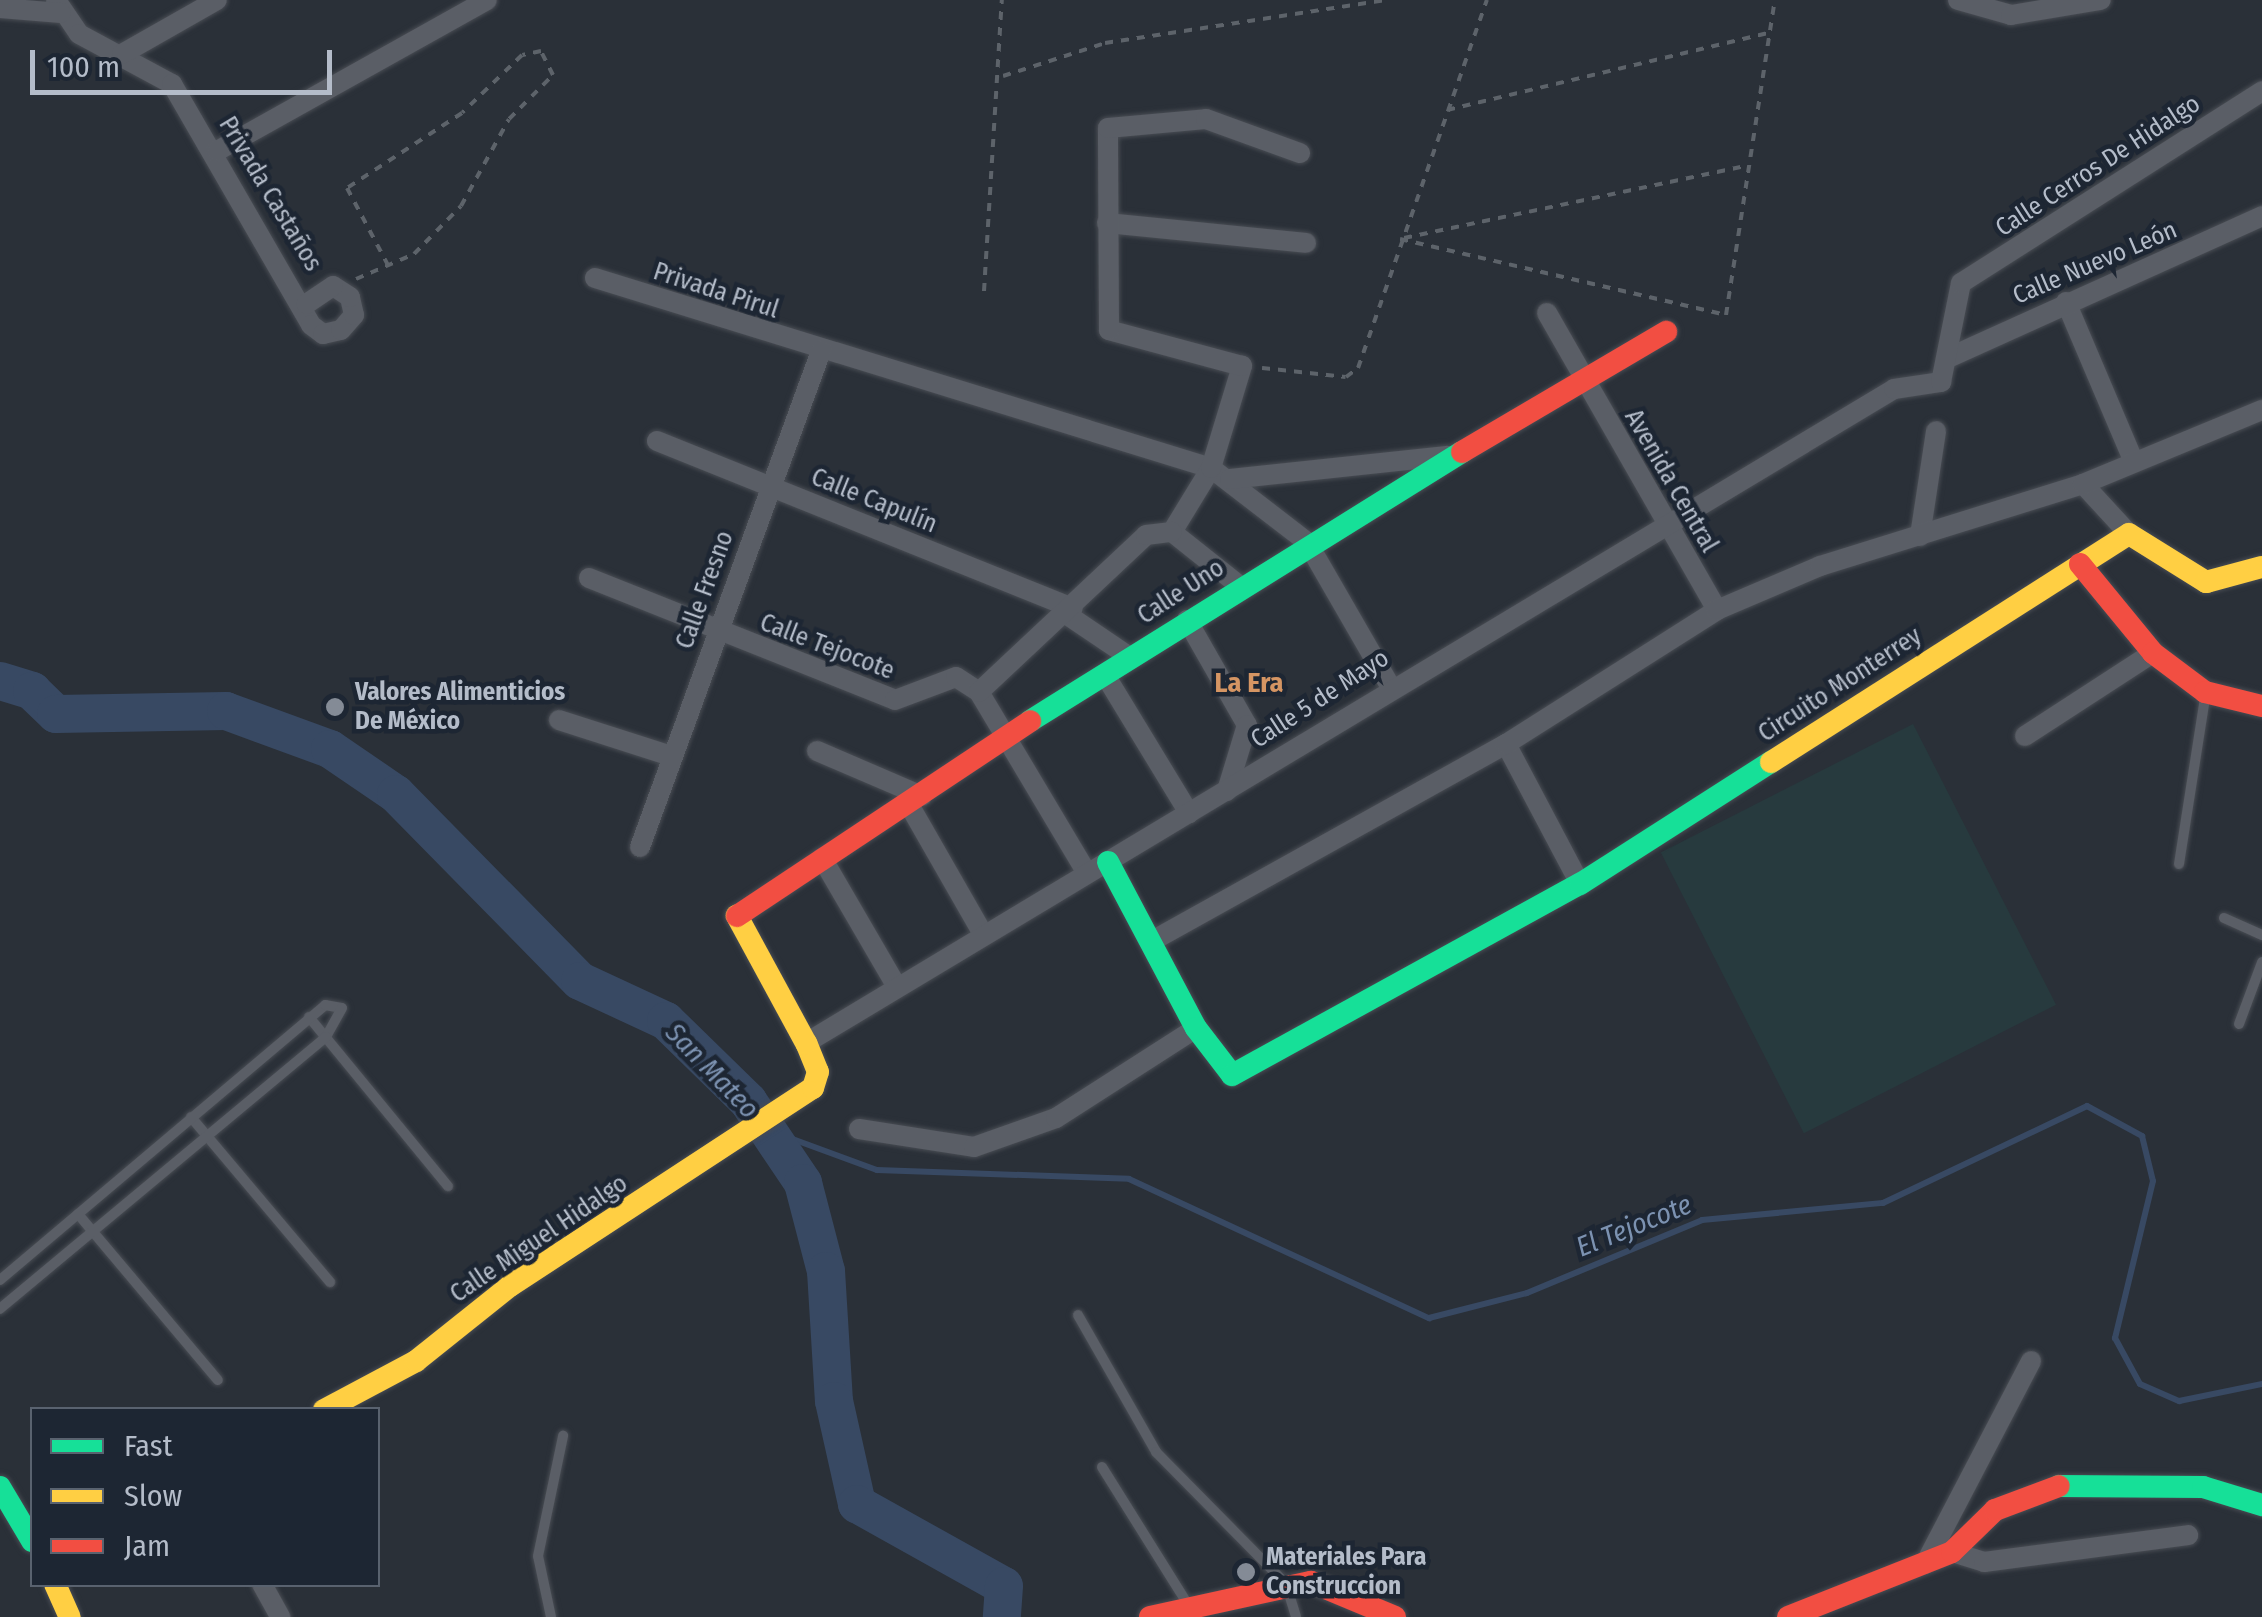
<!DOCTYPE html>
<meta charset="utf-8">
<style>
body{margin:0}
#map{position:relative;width:2262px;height:1617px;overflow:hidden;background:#2a3038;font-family:"Fira Sans Condensed",sans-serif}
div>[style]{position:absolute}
.green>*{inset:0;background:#273a3e;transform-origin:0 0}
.stream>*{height:6px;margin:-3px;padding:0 3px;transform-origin:3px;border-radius:3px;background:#384963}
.river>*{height:38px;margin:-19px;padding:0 19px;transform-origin:19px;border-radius:19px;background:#384963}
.path>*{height:4px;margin-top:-2px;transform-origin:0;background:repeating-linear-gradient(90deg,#5d636a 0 8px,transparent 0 16px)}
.roads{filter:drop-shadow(0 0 2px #484c53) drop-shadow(0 0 2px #484c53)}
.lane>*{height:10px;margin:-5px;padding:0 5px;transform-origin:5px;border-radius:5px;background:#5a5e66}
.street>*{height:20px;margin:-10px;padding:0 10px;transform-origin:10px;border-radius:10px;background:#5a5e66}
.fast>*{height:22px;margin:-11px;padding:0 11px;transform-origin:11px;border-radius:11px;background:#16e098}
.slow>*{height:22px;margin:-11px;padding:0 11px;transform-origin:11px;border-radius:11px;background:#ffcf43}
.jam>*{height:22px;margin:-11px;padding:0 11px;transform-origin:11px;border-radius:11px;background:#f24e42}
.dots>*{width:28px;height:28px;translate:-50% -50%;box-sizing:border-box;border:5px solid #1d2633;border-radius:50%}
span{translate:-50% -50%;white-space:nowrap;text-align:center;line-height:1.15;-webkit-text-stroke:9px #1d2633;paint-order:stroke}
.street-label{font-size:25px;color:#b4bcc9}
.poi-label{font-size:25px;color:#b4bcc9;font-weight:700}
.left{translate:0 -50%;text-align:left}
.neighbourhood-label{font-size:28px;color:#d59563;font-weight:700}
.water-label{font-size:28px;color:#7c92b1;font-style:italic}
.legend{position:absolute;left:30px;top:1407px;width:350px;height:180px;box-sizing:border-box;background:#1d2633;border:2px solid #59626f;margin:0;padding:12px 18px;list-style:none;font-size:30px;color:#b4bcc9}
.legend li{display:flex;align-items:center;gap:20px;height:50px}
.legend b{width:50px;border:2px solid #59626f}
.scale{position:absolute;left:30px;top:50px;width:302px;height:45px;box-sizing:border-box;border:5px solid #b4bcc9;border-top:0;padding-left:12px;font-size:30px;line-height:35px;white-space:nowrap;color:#b4bcc9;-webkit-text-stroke:8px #1d2633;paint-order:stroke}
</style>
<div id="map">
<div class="green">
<div style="left:1913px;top:724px;width:315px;height:283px;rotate:63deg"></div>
</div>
<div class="stream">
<div style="left:768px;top:1130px;width:116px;rotate:20.2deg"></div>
<div style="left:877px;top:1170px;width:252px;rotate:2deg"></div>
<div style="left:1129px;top:1179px;width:331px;rotate:24.9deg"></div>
<div style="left:1429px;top:1318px;width:101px;rotate:-14.3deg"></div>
<div style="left:1527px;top:1293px;width:190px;rotate:-22.6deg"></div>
<div style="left:1702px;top:1220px;width:182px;rotate:-5.4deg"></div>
<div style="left:1883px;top:1203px;width:226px;rotate:-25.4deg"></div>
<div style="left:2087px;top:1106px;width:63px;rotate:28.6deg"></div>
<div style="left:2142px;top:1136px;width:46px;rotate:76.3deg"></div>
<div style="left:2153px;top:1181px;width:162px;rotate:103.6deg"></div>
<div style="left:2115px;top:1338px;width:52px;rotate:61.5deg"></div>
<div style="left:2140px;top:1384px;width:43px;rotate:23.6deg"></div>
<div style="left:2179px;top:1401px;width:85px;rotate:-11.6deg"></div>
</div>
<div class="river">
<div style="left:0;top:681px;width:34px;rotate:17deg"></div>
<div style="left:32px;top:691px;width:33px;rotate:44deg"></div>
<div style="left:56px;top:714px;width:170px;rotate:-1deg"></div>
<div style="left:226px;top:711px;width:111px;rotate:20.1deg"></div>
<div style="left:330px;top:749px;width:80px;rotate:34.3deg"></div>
<div style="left:396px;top:794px;width:262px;rotate:45.5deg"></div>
<div style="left:580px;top:981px;width:95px;rotate:24.9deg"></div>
<div style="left:666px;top:1021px;width:115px;rotate:44.3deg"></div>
<div style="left:748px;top:1101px;width:99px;rotate:56.1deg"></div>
<div style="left:803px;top:1183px;width:91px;rotate:75.4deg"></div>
<div style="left:826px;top:1271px;width:130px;rotate:86.5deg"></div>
<div style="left:834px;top:1401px;width:106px;rotate:77.4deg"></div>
<div style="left:857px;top:1504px;width:168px;rotate:29.2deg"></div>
<div style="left:1004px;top:1586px;width:31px;rotate:94deg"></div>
</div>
<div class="path">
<div style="left:1003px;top:76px;width:107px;rotate:-17.9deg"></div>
<div style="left:1105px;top:43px;width:284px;rotate:-8.7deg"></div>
<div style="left:1447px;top:110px;width:330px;rotate:-13.5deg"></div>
<div style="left:1404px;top:238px;width:350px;rotate:-11.9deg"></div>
<div style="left:1400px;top:239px;width:335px;rotate:13.1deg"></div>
<div style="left:1726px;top:315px;width:319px;rotate:-81.2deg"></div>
<div style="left:356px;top:279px;width:63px;rotate:-23.3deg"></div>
<div style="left:414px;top:254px;width:67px;rotate:-45.6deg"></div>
<div style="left:461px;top:206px;width:99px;rotate:-61.1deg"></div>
<div style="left:509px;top:119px;width:62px;rotate:-45deg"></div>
<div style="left:553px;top:75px;width:27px;rotate:-117deg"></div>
<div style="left:541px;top:51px;width:19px;rotate:168deg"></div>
<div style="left:522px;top:55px;width:83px;rotate:136deg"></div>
<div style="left:462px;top:113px;width:137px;rotate:146.9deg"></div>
<div style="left:347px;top:188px;width:87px;rotate:62deg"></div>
<div style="left:984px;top:291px;width:292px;rotate:-86.5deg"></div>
<div style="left:1262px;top:368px;width:84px;rotate:6.1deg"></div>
<div style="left:1346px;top:377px;width:15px;rotate:-37deg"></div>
<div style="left:1358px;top:368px;width:390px;rotate:-70.7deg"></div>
</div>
<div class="roads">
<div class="lane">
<div style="left:2179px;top:864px;width:168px;rotate:-81.1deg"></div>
<div style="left:2224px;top:918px;width:42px;rotate:24.1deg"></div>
<div style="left:309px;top:1017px;width:219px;rotate:50.6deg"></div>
<div style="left:2239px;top:1024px;width:66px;rotate:-69.6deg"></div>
<div style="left:191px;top:1117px;width:216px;rotate:49.9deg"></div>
<div style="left:78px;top:1214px;width:217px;rotate:49.9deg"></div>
<div style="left:0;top:1280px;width:426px;rotate:-40.2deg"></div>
<div style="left:325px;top:1005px;width:17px;rotate:10deg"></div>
<div style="left:342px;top:1008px;width:33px;rotate:119deg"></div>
<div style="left:326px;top:1037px;width:425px;rotate:140.2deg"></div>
<div style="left:1078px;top:1315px;width:158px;rotate:60.3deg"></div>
<div style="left:1156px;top:1452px;width:185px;rotate:45.4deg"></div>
<div style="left:1286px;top:1584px;width:34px;rotate:73deg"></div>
<div style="left:1102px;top:1467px;width:160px;rotate:58deg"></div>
<div style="left:551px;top:1617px;width:62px;rotate:-102deg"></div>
<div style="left:538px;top:1556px;width:123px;rotate:-78.2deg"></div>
</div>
<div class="street">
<div style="left:56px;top:0;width:41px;rotate:55.9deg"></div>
<div style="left:79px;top:34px;width:106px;rotate:28.3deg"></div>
<div style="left:172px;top:84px;width:278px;rotate:60deg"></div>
<div style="left:311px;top:325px;width:15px;rotate:37deg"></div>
<div style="left:323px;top:334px;width:18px;rotate:-13deg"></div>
<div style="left:341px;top:330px;width:20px;rotate:-49deg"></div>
<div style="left:354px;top:315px;width:18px;rotate:-103deg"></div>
<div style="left:350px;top:297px;width:20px;rotate:-147deg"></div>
<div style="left:333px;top:286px;width:32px;rotate:146deg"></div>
<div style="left:1958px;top:0;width:55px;rotate:15.8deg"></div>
<div style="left:2011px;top:15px;width:91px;rotate:-9.5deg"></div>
<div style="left:0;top:8px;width:61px;rotate:4.7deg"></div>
<div style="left:122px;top:54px;width:109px;rotate:-29.6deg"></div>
<div style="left:217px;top:151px;width:309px;rotate:-29.2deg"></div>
<div style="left:1107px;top:223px;width:200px;rotate:5.7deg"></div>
<div style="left:595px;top:278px;width:645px;rotate:17.14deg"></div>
<div style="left:1211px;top:468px;width:121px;rotate:37.6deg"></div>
<div style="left:1307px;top:542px;width:166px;rotate:60deg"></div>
<div style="left:2066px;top:302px;width:174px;rotate:67deg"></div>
<div style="left:1547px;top:313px;width:342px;rotate:60.2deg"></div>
<div style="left:1948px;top:358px;width:345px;rotate:-24.3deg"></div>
<div style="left:657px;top:441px;width:448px;rotate:21.9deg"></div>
<div style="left:1230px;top:479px;width:218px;rotate:-6.1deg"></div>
<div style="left:2083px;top:484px;width:68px;rotate:47.4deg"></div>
<div style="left:1172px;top:532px;width:75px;rotate:-58.6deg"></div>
<div style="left:1211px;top:468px;width:107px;rotate:-73.1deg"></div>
<div style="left:1242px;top:366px;width:138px;rotate:-164.9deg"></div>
<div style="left:1109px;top:330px;width:202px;rotate:-90.3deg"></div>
<div style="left:1108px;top:128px;width:98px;rotate:-5.2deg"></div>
<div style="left:1206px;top:119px;width:100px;rotate:19.9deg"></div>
<div style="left:1172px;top:532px;width:87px;rotate:38.5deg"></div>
<div style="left:1920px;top:536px;width:106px;rotate:-81.3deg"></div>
<div style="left:589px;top:578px;width:329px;rotate:21.7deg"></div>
<div style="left:895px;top:700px;width:65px;rotate:-20.7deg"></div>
<div style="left:956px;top:677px;width:27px;rotate:33deg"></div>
<div style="left:979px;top:692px;width:211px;rotate:59.2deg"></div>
<div style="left:1066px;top:614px;width:78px;rotate:34.1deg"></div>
<div style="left:1187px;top:620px;width:121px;rotate:60.3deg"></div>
<div style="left:1247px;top:725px;width:69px;rotate:106.9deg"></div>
<div style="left:1105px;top:675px;width:162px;rotate:58.7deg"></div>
<div style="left:979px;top:692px;width:229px;rotate:-43.2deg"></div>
<div style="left:1146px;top:535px;width:26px;rotate:-7deg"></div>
<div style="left:559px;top:720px;width:118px;rotate:17.8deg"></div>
<div style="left:2025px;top:736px;width:153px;rotate:-33deg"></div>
<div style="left:1506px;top:744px;width:158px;rotate:62.1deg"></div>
<div style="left:817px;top:751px;width:114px;rotate:23.2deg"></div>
<div style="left:908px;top:803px;width:149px;rotate:60.2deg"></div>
<div style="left:640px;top:847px;width:528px;rotate:-69.95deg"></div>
<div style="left:822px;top:858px;width:149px;rotate:59.8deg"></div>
<div style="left:1152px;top:941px;width:405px;rotate:-29.1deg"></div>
<div style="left:1506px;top:744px;width:250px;rotate:-32.4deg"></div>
<div style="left:1717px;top:610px;width:112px;rotate:-23.1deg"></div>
<div style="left:1820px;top:566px;width:275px;rotate:-17.3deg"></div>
<div style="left:2083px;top:484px;width:194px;rotate:-22.5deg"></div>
<div style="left:806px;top:1043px;width:1269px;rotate:-31.01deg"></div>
<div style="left:1894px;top:389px;width:48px;rotate:-8.5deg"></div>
<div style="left:1941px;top:382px;width:101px;rotate:-78.6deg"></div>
<div style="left:1961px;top:283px;width:357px;rotate:-32.5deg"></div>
<div style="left:859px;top:1129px;width:116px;rotate:8.9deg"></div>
<div style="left:974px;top:1147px;width:87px;rotate:-19.5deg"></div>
<div style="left:1056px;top:1118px;width:166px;rotate:-32.7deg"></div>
<div style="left:1952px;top:1552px;width:34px;rotate:17deg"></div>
<div style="left:1984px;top:1562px;width:206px;rotate:-7.5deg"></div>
<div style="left:1925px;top:1564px;width:229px;rotate:-62.4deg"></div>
<div style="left:262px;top:1584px;width:38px;rotate:61deg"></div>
</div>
<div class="fast">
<div style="left:1030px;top:721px;width:509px;rotate:-31.91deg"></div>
<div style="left:1108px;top:862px;width:188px;rotate:62.1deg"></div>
<div style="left:1196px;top:1028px;width:59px;rotate:52.5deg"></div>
<div style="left:1232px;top:1075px;width:397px;rotate:-28.8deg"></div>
<div style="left:1580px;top:884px;width:227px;rotate:-32.6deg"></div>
<div style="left:2059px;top:1486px;width:144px;rotate:0.4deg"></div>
<div style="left:2203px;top:1487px;width:62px;rotate:17deg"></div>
<div style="left:0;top:1487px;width:63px;rotate:59.3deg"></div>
</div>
<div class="slow">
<div style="left:1771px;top:762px;width:424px;rotate:-32.5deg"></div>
<div style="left:2129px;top:534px;width:91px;rotate:31.9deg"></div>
<div style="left:2206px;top:582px;width:58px;rotate:-15deg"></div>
<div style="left:324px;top:1410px;width:104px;rotate:-28deg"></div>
<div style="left:416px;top:1361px;width:120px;rotate:-38.6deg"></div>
<div style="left:510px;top:1286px;width:362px;rotate:-33.2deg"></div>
<div style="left:813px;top:1088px;width:17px;rotate:-73deg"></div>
<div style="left:818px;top:1072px;width:31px;rotate:-112deg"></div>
<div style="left:806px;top:1043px;width:145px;rotate:-118.5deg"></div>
<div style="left:55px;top:1584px;width:36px;rotate:66deg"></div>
</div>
<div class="jam">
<div style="left:1462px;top:452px;width:237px;rotate:-30.5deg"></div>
<div style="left:2080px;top:564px;width:115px;rotate:50.6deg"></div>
<div style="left:2153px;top:653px;width:65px;rotate:36.9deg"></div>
<div style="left:2205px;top:692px;width:59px;rotate:13.8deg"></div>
<div style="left:737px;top:916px;width:352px;rotate:-33.6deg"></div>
<div style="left:1150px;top:1617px;width:165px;rotate:-12.3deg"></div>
<div style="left:1311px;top:1582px;width:91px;rotate:22.6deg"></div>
<div style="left:1788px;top:1617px;width:176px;rotate:-21.6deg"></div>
<div style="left:1952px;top:1552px;width:60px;rotate:-44.3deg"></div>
<div style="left:1995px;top:1510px;width:68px;rotate:-20.6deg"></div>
</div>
</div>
<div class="dots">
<div style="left:335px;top:707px;background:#848b96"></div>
<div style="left:1246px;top:1572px;background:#848b96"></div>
</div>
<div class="street-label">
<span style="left:2098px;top:166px;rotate:-33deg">Calle Cerros De Hidalgo</span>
<span style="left:270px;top:194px;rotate:59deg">Privada Castaños</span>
<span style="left:2095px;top:263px;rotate:-23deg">Calle Nuevo León</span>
<span style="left:716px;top:291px;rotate:18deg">Privada Pirul</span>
<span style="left:1671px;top:481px;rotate:60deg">Avenida Central</span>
<span style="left:874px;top:501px;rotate:22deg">Calle Capulín</span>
<span style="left:705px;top:590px;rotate:-70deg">Calle Fresno</span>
<span style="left:1181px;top:592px;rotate:-33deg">Calle Uno</span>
<span style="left:827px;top:647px;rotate:21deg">Calle Tejocote</span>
<span style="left:1840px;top:685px;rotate:-33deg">Circuito Monterrey</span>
<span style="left:1320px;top:699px;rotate:-33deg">Calle 5 de Mayo</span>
<span style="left:539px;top:1239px;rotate:-34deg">Calle Miguel Hidalgo</span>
</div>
<div class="poi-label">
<span class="left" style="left:355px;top:707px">Valores Alimenticios<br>De México</span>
<span class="left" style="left:1266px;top:1572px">Materiales Para<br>Construccion</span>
</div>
<div class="neighbourhood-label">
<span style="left:1249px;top:683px">La Era</span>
</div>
<div class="water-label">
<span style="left:712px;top:1071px;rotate:46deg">San Mateo</span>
<span style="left:1634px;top:1226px;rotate:-22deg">El Tejocote</span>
</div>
<ul class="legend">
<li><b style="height:12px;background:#16e098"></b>Fast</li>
<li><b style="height:12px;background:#ffcf43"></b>Slow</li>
<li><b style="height:12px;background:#f24e42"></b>Jam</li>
</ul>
<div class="scale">100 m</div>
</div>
